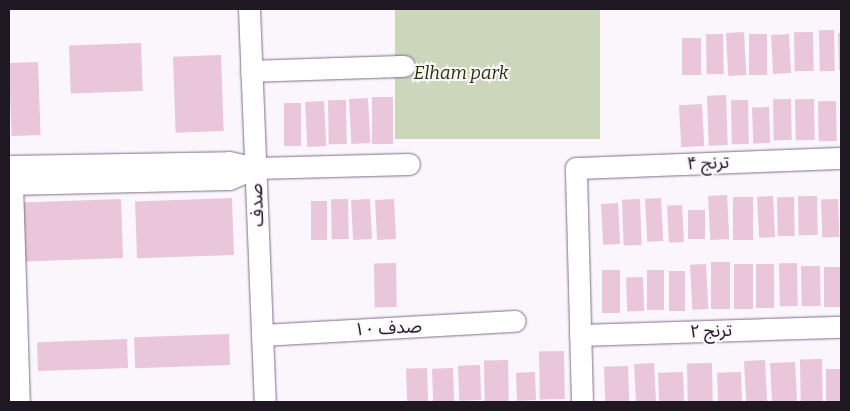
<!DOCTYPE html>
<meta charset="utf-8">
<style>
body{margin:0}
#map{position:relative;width:850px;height:411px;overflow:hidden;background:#faf6fc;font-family:Bitter,"Noto Sans Arabic",serif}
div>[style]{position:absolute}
.green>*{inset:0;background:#ccd6bb;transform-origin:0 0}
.building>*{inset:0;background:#eac6da;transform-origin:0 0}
.roads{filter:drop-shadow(0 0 1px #806d87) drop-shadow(0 0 1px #806d87)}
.minor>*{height:21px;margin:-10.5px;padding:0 10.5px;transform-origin:10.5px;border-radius:10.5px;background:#fff}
span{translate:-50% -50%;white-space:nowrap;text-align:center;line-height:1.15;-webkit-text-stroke:4px #faf6fc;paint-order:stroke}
.park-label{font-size:18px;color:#263107;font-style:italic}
.street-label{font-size:18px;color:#1f1722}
.frame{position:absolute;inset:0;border:10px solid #1f1722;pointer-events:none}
</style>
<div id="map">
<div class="green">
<div style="left:395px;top:9px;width:205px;height:130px"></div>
</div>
<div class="building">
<div style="left:834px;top:30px;width:41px;height:15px;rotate:89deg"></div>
<div style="left:744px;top:32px;width:43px;height:18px;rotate:87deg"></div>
<div style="left:813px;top:32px;width:39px;height:19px;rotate:89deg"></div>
<div style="clip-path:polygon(838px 33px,841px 33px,841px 70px,839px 70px)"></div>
<div style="left:723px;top:34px;width:40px;height:17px;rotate:89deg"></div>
<div style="left:749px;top:34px;width:18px;height:41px"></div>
<div style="left:789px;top:34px;width:39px;height:18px;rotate:87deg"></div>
<div style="left:682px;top:38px;width:19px;height:37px"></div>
<div style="left:141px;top:43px;width:48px;height:72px;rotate:88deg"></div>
<div style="left:221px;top:55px;width:76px;height:48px;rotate:88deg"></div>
<div style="left:38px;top:62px;width:73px;height:29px;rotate:88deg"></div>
<div style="left:726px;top:95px;width:50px;height:19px;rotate:88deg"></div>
<div style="left:372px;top:97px;width:21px;height:47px"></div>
<div style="left:368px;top:98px;width:45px;height:19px;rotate:87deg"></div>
<div style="left:791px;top:99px;width:41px;height:18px;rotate:89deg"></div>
<div style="left:814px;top:99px;width:41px;height:19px;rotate:89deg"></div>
<div style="left:346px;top:100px;width:44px;height:18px;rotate:89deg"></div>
<div style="left:748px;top:100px;width:44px;height:17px;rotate:89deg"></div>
<div style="left:324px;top:101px;width:45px;height:19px;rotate:87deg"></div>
<div style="left:836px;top:101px;width:40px;height:18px;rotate:89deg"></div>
<div style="left:284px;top:103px;width:17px;height:43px"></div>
<div style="left:702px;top:104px;width:42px;height:23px;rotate:87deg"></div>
<div style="left:769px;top:107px;width:36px;height:17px;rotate:88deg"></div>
<div style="left:727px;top:195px;width:44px;height:19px;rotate:87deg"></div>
<div style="left:773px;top:196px;width:41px;height:16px;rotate:87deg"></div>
<div style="left:817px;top:196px;width:39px;height:19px;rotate:89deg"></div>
<div style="left:733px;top:197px;width:20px;height:43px"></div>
<div style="left:794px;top:197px;width:39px;height:17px;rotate:89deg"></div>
<div style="left:232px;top:198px;width:57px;height:97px;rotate:88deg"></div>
<div style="left:661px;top:198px;width:43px;height:16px;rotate:87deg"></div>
<div style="left:121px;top:199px;width:59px;height:98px;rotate:88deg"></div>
<div style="left:348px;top:199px;width:40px;height:17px;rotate:89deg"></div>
<div style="left:370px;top:199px;width:40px;height:19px;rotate:87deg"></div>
<div style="left:394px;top:199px;width:40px;height:19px;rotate:87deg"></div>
<div style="left:640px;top:199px;width:46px;height:18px;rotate:88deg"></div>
<div style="left:838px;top:199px;width:38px;height:17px;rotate:88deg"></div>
<div style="left:311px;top:201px;width:16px;height:39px"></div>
<div style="left:618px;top:203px;width:41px;height:17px;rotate:87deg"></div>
<div style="left:682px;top:205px;width:37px;height:15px;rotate:87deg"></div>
<div style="left:688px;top:210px;width:17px;height:29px"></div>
<div style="left:711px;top:262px;width:19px;height:47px"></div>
<div style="left:396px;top:263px;width:44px;height:22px;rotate:89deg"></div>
<div style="left:797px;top:263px;width:43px;height:18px;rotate:89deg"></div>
<div style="left:706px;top:264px;width:45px;height:16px;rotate:87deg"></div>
<div style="left:734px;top:264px;width:19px;height:45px"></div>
<div style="left:756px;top:264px;width:18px;height:44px"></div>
<div style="left:820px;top:266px;width:40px;height:19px;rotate:89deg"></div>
<div style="left:824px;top:267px;width:17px;height:40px"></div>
<div style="left:602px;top:270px;width:18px;height:43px"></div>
<div style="left:647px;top:270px;width:17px;height:40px"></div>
<div style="left:669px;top:271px;width:16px;height:40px"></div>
<div style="left:643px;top:277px;width:34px;height:17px;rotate:88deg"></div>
<div style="left:229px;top:334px;width:31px;height:95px;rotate:88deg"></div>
<div style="left:127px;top:339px;width:29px;height:90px;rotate:88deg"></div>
<div style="left:564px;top:351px;width:48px;height:25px;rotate:89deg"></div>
<div style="left:822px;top:359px;width:42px;height:22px;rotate:89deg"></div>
<div style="left:508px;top:360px;width:42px;height:24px;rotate:89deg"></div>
<div style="left:765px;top:360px;width:42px;height:21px;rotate:87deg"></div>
<div style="left:795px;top:362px;width:40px;height:25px;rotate:87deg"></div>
<div style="left:654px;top:363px;width:39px;height:20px;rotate:87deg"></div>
<div style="left:712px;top:363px;width:39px;height:25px;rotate:89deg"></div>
<div style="left:480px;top:365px;width:35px;height:22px;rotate:88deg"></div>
<div style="left:628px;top:366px;width:36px;height:24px;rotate:88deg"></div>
<div style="left:427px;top:368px;width:34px;height:21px;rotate:88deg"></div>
<div style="left:453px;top:368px;width:34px;height:21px;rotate:88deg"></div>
<div style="left:841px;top:369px;width:32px;height:15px;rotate:90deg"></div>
<div style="left:535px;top:372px;width:28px;height:19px;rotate:88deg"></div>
<div style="left:683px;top:372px;width:30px;height:25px;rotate:88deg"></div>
<div style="left:741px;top:372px;width:30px;height:24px;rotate:88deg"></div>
</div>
<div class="roads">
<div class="minor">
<div style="left:249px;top:9px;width:393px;rotate:87.7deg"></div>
<div style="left:251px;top:71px;width:153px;rotate:-1.9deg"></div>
<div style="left:9px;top:166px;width:220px;rotate:-1deg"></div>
<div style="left:229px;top:162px;width:27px;rotate:13deg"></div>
<div style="left:255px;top:168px;width:154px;rotate:-1.5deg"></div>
<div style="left:9px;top:184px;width:220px;rotate:-1.3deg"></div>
<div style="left:229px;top:179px;width:28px;rotate:-23deg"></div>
<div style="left:12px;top:184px;width:218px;rotate:88.2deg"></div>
<div style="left:262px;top:335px;width:253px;rotate:-3.2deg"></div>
<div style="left:580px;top:335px;width:261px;rotate:-1.8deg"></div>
<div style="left:582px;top:402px;width:234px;rotate:-91.5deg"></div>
<div style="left:576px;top:168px;width:265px;rotate:-2.2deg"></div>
</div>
</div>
<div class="park-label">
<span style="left:461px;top:73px">Elham park</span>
</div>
<div class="street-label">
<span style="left:708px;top:163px;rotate:-2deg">ترنج ۴</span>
<span style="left:257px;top:205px;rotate:-92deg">صدف</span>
<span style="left:388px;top:328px;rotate:-3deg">صدف ۱۰</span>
<span style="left:711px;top:331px;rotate:-2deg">ترنج ۲</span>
</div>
<div class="frame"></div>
</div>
